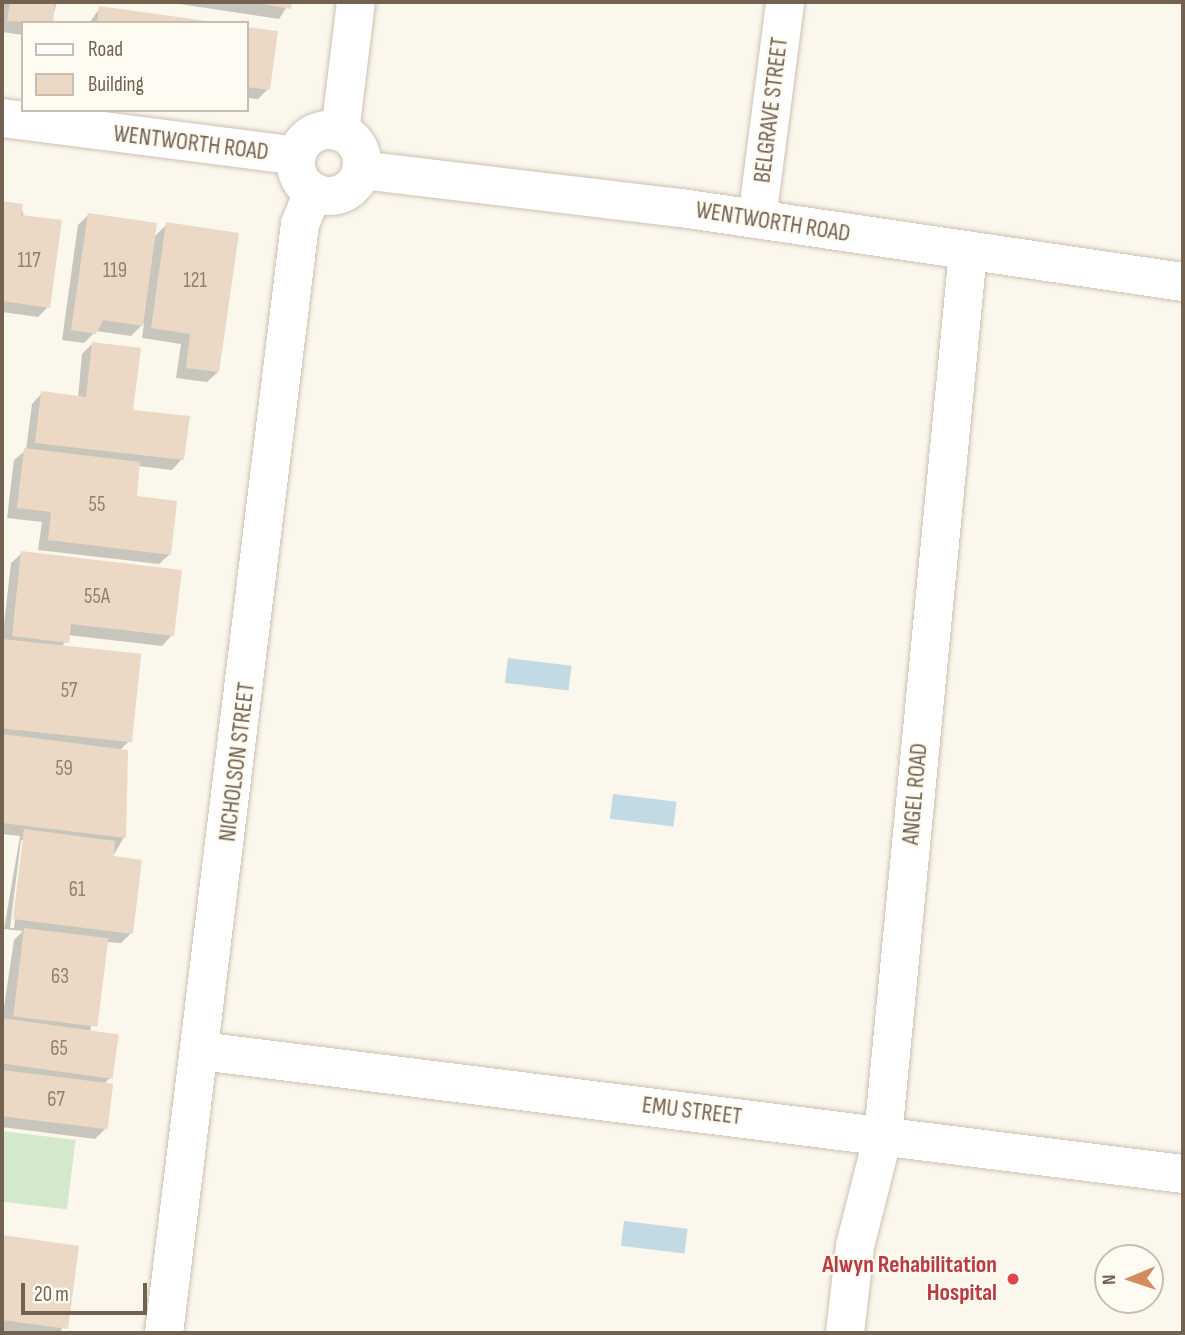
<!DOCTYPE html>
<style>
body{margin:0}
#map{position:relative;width:1185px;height:1335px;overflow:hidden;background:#fbf7ec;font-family:"Sofia Sans Condensed",sans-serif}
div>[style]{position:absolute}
.green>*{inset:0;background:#d3e8cc;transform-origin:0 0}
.water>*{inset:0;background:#c2dae3;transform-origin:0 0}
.shadow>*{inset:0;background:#0003}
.building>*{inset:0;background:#ebd9c5;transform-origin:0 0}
.roads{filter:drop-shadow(0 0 2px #ccc1b3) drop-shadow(0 0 2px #ccc1b3)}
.minor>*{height:38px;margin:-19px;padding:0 19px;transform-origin:19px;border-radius:19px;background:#fff}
.minor>.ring{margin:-19px;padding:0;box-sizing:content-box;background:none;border:38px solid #fff;border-radius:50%}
.dots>*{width:19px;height:19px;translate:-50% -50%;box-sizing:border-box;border:4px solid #fefbf3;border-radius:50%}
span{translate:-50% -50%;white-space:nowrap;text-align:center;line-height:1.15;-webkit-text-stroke:5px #fefbf3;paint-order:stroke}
.number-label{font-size:21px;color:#92806e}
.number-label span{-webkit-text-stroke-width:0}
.street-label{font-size:24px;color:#746251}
.health-label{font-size:24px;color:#be3a42;font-weight:700}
.right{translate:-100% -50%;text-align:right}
.frame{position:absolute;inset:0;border:4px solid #746251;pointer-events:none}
.legend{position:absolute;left:21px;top:21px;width:228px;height:91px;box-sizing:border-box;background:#fefbf3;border:2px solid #c7beb2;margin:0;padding:9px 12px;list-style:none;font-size:21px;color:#746251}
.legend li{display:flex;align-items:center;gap:14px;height:35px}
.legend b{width:35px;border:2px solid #c7beb2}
.north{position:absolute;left:1094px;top:1244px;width:70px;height:70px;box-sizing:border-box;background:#fefbf3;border:2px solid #c7beb2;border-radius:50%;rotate:268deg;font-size:19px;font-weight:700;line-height:28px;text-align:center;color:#746251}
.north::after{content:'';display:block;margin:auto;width:24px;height:32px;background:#d68a60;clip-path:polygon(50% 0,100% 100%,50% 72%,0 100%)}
.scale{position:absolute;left:21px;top:1283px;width:126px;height:32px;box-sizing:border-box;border:4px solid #746251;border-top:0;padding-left:9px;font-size:21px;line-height:24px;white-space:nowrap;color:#746251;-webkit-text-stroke:5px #fefbf3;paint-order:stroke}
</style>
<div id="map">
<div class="green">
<div style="left:2px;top:1131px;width:74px;height:70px;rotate:7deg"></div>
</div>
<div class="water">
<div style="left:508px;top:658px;width:64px;height:25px;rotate:7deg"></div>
<div style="left:613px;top:794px;width:64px;height:25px;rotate:7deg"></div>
<div style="left:624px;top:1221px;width:64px;height:25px;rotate:7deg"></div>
</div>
<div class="shadow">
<div style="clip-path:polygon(2px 2px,57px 2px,51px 23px,23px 23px,23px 35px,2px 32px)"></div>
<div style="clip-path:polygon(166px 2px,290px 2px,279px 19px)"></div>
<div style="clip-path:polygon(100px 8px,206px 23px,89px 23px)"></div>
<div style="clip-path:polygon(247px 29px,276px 33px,268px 89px,258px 99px,247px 98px)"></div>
<div style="clip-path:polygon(2px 203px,21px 206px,48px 307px,38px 317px,2px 312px)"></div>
<div style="clip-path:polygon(88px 215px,153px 238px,167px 224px,218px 372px,207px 382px,176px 378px,181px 344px,142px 338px,144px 323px,131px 336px,96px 331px,84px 343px,62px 340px,78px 225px)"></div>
<div style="clip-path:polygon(92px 344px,131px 411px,182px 459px,172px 470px,138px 466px,135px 498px,170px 554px,159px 564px,38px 550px,42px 522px,7px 518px,14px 460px,26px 450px,32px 404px,42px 393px,78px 398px,82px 354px)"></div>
<div style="clip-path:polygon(evenodd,22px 553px,172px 635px,162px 646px,68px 635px,62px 647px,129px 741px,120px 750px,124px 837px,112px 858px,131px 933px,121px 943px,106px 942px,90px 1032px,111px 1077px,103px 1085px,105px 1129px,95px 1139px,2px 1127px,2px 1020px,14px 940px,23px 931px,4px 929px,20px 836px,2px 834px,2px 641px,11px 563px,22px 553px,21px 840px,24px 840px,14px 928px,10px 928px,21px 840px)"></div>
<div style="clip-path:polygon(2px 1237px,77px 1247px,61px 1333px,2px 1331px)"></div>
</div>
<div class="building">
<div style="clip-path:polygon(10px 2px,55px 2px,53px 23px,7px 21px)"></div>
<div style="clip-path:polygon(250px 2px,292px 2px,291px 9px)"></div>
<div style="clip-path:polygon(99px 6px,207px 21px,207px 23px,97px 23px)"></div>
<div style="clip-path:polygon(247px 27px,278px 31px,270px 90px,247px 87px)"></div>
<div style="clip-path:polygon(2px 201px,23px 204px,21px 215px,62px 220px,50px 308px,2px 301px)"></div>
<div style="clip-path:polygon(88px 213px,157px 223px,143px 326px,103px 320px,96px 334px,71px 330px)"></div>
<div style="clip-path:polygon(166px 222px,239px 233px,219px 372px,186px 368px,190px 334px,151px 328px)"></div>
<div style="clip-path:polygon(92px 342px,141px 348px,133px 410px,190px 416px,184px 460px,35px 443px,41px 391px,86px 397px)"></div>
<div style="clip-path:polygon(24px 448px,140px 462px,137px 496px,177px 501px,171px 555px,48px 540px,51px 512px,17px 508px)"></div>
<div style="clip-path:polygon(21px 551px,182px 570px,174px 636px,71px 624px,69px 643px,12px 636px)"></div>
<div style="left:2px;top:639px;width:140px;height:89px;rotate:6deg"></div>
<div style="clip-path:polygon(2px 734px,128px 750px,126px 838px,2px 823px)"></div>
<div style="clip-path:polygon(24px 829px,115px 841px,114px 856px,142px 860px,133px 934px,13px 919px)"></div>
<div style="left:24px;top:928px;width:85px;height:89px;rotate:7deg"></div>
<div style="left:2px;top:1018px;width:118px;height:45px;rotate:8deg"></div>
<div style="left:2px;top:1070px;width:112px;height:46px;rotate:7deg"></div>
<div style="clip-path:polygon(2px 1235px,79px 1246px,68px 1329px,2px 1320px)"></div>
</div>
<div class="roads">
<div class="minor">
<div style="left:2px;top:118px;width:297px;rotate:7.3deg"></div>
<div class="ring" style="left:296px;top:130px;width:28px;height:28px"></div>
<div style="left:340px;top:132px;width:131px;rotate:-83deg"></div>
<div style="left:361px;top:170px;width:322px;rotate:6.8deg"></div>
<div style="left:681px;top:208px;width:507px;rotate:8.39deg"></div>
<div style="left:757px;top:219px;width:219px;rotate:-82.6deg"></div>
<div style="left:201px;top:1051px;width:990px;rotate:7.14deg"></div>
<div style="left:164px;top:1333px;width:1117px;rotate:-83.01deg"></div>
<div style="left:300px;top:224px;width:35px;rotate:-68deg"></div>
<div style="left:845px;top:1333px;width:88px;rotate:-83.4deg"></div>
<div style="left:855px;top:1246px;width:114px;rotate:-75.7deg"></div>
<div style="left:883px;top:1136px;width:888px;rotate:-84.51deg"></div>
</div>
</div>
<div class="dots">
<div style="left:1013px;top:1279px;background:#e0444e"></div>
</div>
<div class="number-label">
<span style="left:29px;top:261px">117</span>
<span style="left:115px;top:271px">119</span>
<span style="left:195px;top:281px">121</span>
<span style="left:97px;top:505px">55</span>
<span style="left:97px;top:597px">55A</span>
<span style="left:69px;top:691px">57</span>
<span style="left:64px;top:769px">59</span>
<span style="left:77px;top:890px">61</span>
<span style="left:60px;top:977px">63</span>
<span style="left:59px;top:1049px">65</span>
<span style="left:56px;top:1100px">67</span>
</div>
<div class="street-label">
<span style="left:771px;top:110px;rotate:-83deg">BELGRAVE STREET</span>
<span style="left:191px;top:143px;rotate:7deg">WENTWORTH ROAD</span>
<span style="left:773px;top:222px;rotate:9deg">WENTWORTH ROAD</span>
<span style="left:237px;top:762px;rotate:-83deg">NICHOLSON STREET</span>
<span style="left:915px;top:794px;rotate:-85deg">ANGEL ROAD</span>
<span style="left:692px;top:1111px;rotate:7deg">EMU STREET</span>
</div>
<div class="health-label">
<span class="right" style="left:997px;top:1279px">Alwyn Rehabilitation<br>Hospital</span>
</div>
<div class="frame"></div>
<ul class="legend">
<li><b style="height:9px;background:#fff"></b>Road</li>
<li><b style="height:19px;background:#ebd9c5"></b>Building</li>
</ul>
<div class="north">N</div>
<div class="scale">20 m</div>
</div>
